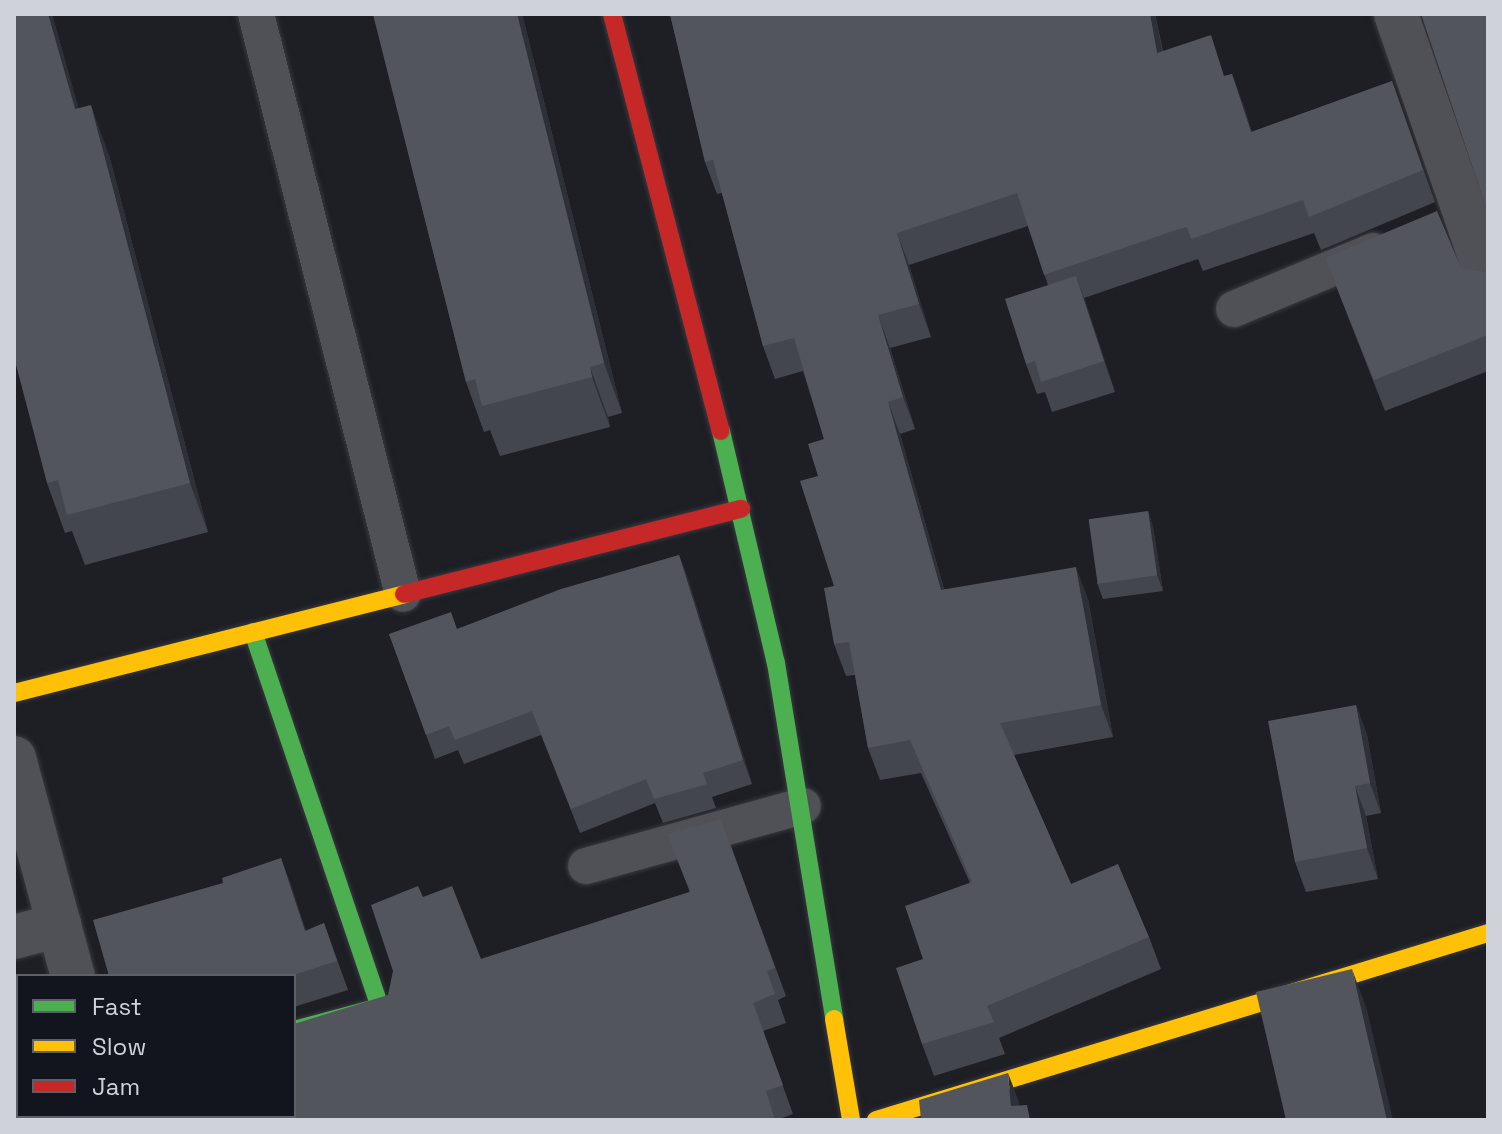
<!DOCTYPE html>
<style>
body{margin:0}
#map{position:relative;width:1502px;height:1134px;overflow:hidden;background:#1e1f25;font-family:"Space Grotesk",sans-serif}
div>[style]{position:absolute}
.roads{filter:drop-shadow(0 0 2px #38393f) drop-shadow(0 0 2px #38393f)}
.lane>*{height:36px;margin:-18px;padding:0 18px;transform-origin:18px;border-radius:18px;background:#505156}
.street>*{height:44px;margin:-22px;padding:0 22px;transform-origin:22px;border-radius:22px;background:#505156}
.fast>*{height:18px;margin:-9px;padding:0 9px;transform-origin:9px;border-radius:9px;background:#4caf50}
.slow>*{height:18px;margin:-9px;padding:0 9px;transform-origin:9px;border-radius:9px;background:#ffc107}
.jam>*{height:18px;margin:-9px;padding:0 9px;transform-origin:9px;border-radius:9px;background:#c62828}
.wall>*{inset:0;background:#44464e}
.shaded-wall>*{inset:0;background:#2e3038}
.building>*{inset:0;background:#53555d;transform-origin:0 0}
span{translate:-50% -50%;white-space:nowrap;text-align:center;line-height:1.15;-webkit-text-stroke:6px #12141e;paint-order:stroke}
.frame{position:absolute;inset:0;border:16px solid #d0d2d9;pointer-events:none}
.legend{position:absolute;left:16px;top:974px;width:280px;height:144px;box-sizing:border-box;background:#12141e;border:2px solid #5e6069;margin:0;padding:10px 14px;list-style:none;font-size:24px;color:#d0d2d9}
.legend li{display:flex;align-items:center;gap:16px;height:40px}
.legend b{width:40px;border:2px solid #5e6069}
</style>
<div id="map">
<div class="roads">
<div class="lane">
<div style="left:256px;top:14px;width:598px;rotate:75.78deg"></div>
<div style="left:1234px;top:309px;width:151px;rotate:-22.6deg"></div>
<div style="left:586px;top:866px;width:225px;rotate:-15.5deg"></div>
</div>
<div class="street">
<div style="left:1396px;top:14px;width:281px;rotate:70.9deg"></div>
<div style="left:14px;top:758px;width:226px;rotate:74.9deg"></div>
<div style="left:14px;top:937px;width:47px;rotate:-14.9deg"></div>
<div style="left:108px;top:1116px;width:4px;rotate:76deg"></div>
</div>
<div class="fast">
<div style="left:721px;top:431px;width:238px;rotate:76.7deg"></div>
<div style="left:776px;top:663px;width:361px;rotate:80.7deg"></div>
<div style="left:253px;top:632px;width:396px;rotate:71.3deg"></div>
<div style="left:380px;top:1007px;width:89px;rotate:165deg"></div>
</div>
<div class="slow">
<div style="left:14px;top:693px;width:402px;rotate:-14.2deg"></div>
<div style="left:834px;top:1019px;width:102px;rotate:80.4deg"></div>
<div style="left:876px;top:1120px;width:640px;rotate:-16.99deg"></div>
</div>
<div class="jam">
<div style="left:612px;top:14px;width:431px;rotate:75.4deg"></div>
<div style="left:404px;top:594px;width:348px;rotate:-14.2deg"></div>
</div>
</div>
<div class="wall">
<div style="clip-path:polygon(14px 14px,52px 14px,78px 108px,109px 155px,208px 532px,85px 565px,72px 531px,65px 533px,47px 483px)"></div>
<div style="clip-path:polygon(373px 14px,522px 14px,622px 413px,608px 417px,610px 427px,500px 456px,490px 430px,484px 432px,466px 382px)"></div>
<div style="clip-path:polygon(670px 14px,1155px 14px,1163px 51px,1225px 76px,1232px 74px,1252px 132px,1392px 81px,1435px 202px,1321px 250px,1314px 233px,1203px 271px,1198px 259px,1084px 298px,1115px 392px,1052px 412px,1045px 392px,1037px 394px,1026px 364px,1048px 285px,1028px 226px,909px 265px,931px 337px,890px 348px,915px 429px,900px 434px,944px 589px,1088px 599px,1113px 737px,1014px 755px,1071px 884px,1149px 937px,1161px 969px,999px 1038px,1005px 1054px,934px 1076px,922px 1044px,923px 959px,970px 883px,921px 773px,880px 780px,868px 748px,855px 675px,846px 676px,834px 644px,834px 586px,818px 476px,824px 439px,803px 371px,775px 379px,763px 346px,722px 193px,717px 194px,705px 162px)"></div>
<div style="clip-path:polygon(1325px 258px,1461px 268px,1486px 272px,1488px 269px,1488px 371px,1385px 411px)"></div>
<div style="clip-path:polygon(1148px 511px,1153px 527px,1163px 591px,1103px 599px,1097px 583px)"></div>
<div style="clip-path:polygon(679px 555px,688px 579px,752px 784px,712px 797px,716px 808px,663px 823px,655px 803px,580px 833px,541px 735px,464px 764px,458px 750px,435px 759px,389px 634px,457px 629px)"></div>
<div style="clip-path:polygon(1356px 705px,1367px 735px,1381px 813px,1366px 816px,1378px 879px,1306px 892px,1295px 862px)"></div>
<div style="clip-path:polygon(721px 819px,786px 996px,778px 1000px,786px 1023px,763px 1031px,793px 1114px,777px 1120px,388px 995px,423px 897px,481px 959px,689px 892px)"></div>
<div style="clip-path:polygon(281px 858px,306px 931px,324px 923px,348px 990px,294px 1007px,294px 976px,109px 976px,223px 883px)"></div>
<div style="clip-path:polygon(14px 999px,18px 1014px,18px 1043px,14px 1044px)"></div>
</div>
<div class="shaded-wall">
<div style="clip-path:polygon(48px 14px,52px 14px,93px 159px,75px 109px)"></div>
<div style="clip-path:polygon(517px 14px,522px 14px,622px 413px,604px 363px)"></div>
<div style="clip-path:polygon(1150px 14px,1155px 14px,1169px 85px,1157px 53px)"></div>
<div style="clip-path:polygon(1232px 74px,1244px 106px,1262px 164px,1251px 132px)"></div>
<div style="clip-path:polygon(91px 105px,109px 155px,208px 532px,190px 483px)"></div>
<div style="clip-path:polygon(897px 233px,909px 265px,931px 337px,919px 304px)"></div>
<div style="clip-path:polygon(1076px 276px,1087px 306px,1115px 392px,1104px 361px)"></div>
<div style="clip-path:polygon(878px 315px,890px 348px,915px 429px,903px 397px)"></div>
<div style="clip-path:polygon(590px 367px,608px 417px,610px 427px,592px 377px)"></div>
<div style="clip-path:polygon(888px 402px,900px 434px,953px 622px,941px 590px)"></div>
<div style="clip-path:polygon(1148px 511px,1153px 527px,1163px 591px,1157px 575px)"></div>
<div style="clip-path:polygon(679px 555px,688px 579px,752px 784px,743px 760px)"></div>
<div style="clip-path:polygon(1076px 567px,1088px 599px,1113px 737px,1101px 705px)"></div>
<div style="clip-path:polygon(1356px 705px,1367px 735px,1381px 813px,1370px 783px)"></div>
<div style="clip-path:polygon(1355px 786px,1366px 816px,1378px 879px,1367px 848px)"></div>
<div style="clip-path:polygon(281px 858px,292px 887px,315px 960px,305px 931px)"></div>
<div style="clip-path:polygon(1352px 969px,1367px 1010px,1393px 1120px,1387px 1120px)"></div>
<div style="clip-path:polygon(14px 999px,18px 1014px,18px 1022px,14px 1011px)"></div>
<div style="clip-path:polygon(14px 1046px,18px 1064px,18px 1082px,14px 1065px)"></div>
<div style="clip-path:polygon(1008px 1073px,1019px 1102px,1021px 1120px,1011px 1106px)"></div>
</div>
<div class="building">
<div style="clip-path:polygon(14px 14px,48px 14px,75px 109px,91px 105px,190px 483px,67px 515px,58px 480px,47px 483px,14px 357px)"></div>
<div style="clip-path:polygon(373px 14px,517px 14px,604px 363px,590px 367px,592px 377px,482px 406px,475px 379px,466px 382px)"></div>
<div style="clip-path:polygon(670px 14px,1150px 14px,1157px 53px,1211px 35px,1224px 76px,1232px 74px,1251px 132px,1392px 81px,1423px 170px,1309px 217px,1303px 200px,1191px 239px,1187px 227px,1176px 230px,1044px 275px,1017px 193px,897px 233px,919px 304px,878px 315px,903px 397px,888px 402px,941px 590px,1076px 567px,1101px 705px,1000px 723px,1071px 884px,1118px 864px,1149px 937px,987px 1006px,994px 1022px,922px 1044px,896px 968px,923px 959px,905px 906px,972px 882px,910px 740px,868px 748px,849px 642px,834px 644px,824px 588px,834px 586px,800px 481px,818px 476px,808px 444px,824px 439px,794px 338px,763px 346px,713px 160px,705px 162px)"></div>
<div style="clip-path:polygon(1421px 14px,1488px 14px,1488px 213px)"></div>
<div style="clip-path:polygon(1437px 211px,1461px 268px,1486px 272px,1488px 269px,1488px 335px,1374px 380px,1325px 258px)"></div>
<div style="clip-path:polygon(1076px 276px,1104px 361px,1041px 382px,1035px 361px,1026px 364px,1005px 299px)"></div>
<div style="left:1148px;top:511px;width:65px;height:60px;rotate:82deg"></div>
<div style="clip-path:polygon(679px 555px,743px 760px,703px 773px,707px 784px,654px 799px,646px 779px,571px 809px,532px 711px,455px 740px,449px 726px,426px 735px,389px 634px,451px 612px,457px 629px,561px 589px)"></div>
<div style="clip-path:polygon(1356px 705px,1370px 783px,1355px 786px,1367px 848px,1295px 862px,1268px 721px)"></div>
<div style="clip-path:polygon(721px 819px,775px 968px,767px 971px,775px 994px,753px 1003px,783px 1085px,766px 1091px,775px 1120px,139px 1120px,138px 1116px,294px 1116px,294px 1024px,388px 995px,393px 971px,371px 905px,418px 886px,423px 897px,452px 886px,481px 959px,690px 892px,667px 834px)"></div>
<div style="clip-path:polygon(281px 858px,305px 931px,324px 923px,337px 961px,290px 976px,109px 976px,93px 920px,223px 883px,222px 878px)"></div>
<div style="clip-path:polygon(1352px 969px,1387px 1120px,1286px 1120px,1256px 992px)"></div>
<div style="clip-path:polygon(14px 1065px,18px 1082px,18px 1116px,26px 1116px,26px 1118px,20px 1120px,14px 1120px)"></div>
<div style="clip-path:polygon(1008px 1073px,1011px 1106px,1027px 1105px,1030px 1120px,921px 1120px,919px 1100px)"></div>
</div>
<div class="frame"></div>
<ul class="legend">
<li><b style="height:10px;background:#4caf50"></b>Fast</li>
<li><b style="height:10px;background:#ffc107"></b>Slow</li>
<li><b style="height:10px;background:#c62828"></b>Jam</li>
</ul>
</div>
